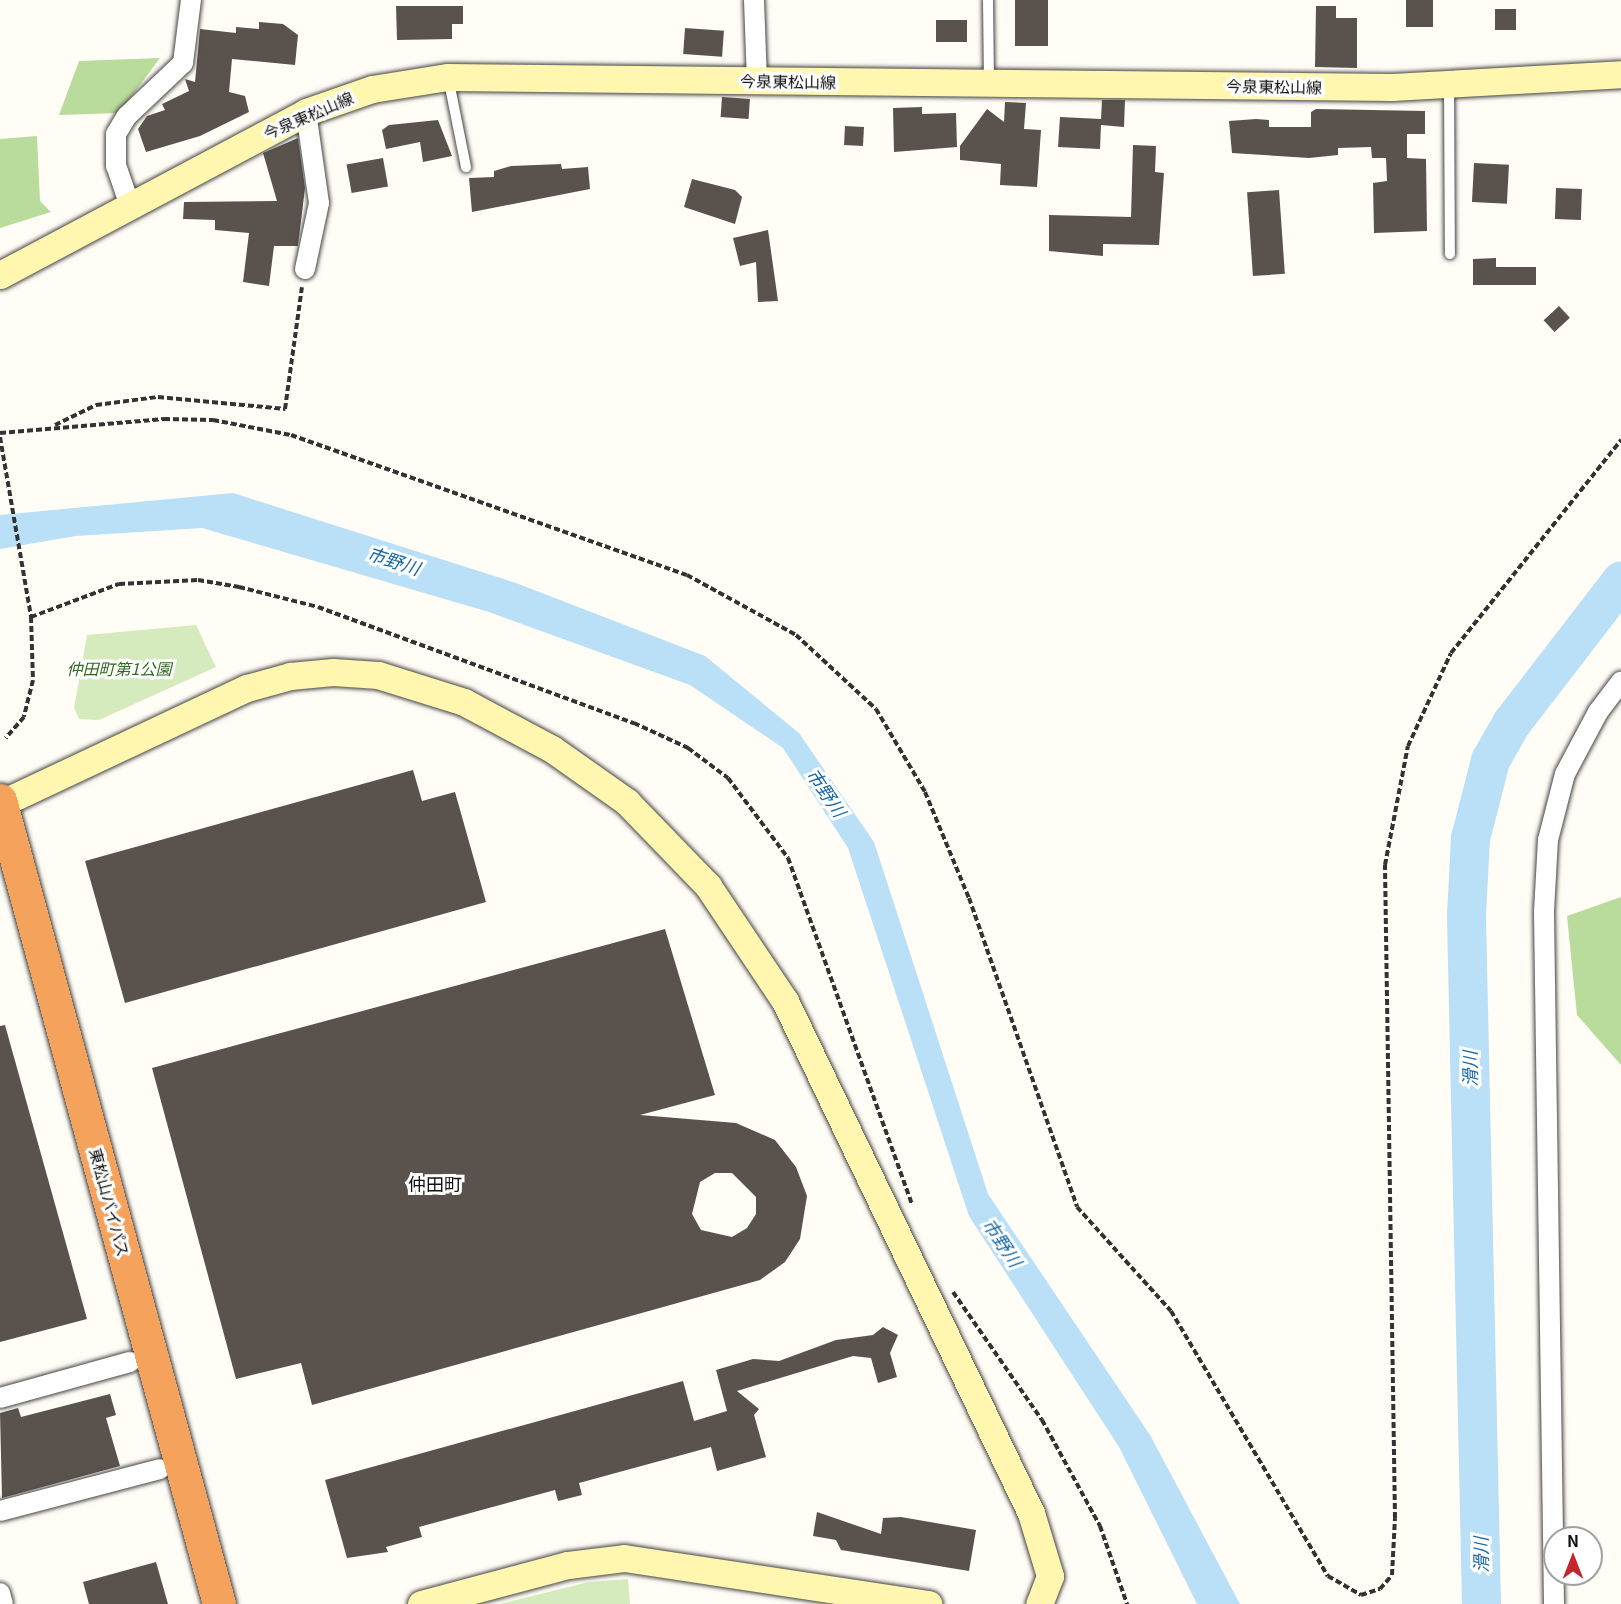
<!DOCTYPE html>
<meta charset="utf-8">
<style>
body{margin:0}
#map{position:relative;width:1621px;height:1604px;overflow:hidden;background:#fffdf5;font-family:Georgia,"Noto Sans JP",serif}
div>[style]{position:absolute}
.green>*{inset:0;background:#d5ebbd}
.forest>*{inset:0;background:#b9dc9c}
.water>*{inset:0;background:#b9e0f7}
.river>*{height:39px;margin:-19.5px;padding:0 19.5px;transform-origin:19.5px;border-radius:19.5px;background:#b9e0f7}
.building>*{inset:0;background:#5a524d;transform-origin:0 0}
.path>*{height:4px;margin-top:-2px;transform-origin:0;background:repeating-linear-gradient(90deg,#333 0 6px,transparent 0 9px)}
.roads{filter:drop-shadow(0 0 2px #444) drop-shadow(0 0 2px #444)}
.lane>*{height:10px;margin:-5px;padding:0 5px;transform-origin:5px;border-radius:5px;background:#fff}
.street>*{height:20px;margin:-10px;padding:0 10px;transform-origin:10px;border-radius:10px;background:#fff}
.secondary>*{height:27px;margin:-13.5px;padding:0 13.5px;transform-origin:13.5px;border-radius:13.5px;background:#fff6b0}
.highway>*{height:33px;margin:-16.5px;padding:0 16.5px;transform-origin:16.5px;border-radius:16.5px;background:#f5a25d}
span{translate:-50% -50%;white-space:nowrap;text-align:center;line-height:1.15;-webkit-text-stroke:6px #fff;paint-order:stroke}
.street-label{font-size:16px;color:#111}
.park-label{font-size:16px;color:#2f6b1f;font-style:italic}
.water-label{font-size:18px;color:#1768a6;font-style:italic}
.neighbourhood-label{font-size:18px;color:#111}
.north{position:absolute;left:1543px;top:1526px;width:60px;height:60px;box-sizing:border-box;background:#fff;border:2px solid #a0a0a0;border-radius:50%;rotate:0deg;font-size:16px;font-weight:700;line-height:24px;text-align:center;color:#111}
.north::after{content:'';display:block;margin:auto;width:21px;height:27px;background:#c4262e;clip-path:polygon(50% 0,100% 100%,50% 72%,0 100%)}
</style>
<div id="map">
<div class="green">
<div style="clip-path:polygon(196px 625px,216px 667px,99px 720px,79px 719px,74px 708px,87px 635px)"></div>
<div style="clip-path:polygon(628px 1579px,630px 1604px,500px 1604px,589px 1582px)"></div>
</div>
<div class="forest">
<div style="clip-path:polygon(160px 58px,119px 113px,59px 115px,79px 61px)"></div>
<div style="clip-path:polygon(37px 136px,40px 201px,51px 212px,0 228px,0 139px)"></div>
<div style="clip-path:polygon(1621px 897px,1621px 1065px,1577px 1015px,1567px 916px)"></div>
</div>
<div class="water">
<div style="clip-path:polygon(233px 493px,516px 583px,705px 656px,799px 733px,874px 842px,988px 1194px,1150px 1435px,1240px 1604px,1197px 1604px,1119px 1447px,969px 1216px,848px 848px,783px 748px,690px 685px,489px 612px,202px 528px,76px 536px,0 549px,0 515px)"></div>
</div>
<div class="river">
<div style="left:1481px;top:1604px;width:690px;rotate:-91.25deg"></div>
<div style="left:1466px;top:914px;width:76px;rotate:-87deg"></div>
<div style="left:1470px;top:838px;width:81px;rotate:-75.6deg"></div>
<div style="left:1490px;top:760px;width:43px;rotate:-60.4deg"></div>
<div style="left:1511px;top:723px;width:180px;rotate:-52.4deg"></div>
</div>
<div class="building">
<div style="left:1015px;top:0;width:33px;height:46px"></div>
<div style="left:1406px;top:0;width:27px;height:27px"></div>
<div style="clip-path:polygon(396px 6px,463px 6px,463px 24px,452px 24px,452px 39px,397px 40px)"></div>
<div style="clip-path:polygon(1316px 6px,1336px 6px,1336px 18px,1357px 18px,1357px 68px,1315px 67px)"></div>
<div style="left:1495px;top:9px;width:21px;height:21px"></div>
<div style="left:936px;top:20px;width:31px;height:22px"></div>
<div style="clip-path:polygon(259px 22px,283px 24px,298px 35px,295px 65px,232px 59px,229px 92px,245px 96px,249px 112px,200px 136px,146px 152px,138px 129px,147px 116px,165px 110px,162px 104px,189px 91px,185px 79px,195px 82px,200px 29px,236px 33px,236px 27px,259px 29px)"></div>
<div style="left:685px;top:28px;width:39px;height:26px;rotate:4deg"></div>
<div style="left:722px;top:97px;width:28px;height:20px;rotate:4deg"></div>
<div style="clip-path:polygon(1102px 100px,1125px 100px,1124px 127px,1101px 125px,1100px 149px,1058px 147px,1060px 117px,1101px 119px)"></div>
<div style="clip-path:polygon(1005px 102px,1026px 103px,1024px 129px,1041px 130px,1037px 187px,1000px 185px,1001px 164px,960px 160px,960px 146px,987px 109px,1004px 122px)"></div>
<div style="clip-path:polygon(922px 107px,922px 114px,956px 113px,957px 147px,894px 152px,893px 108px)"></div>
<div style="clip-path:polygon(1316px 109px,1425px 111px,1425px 134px,1407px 134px,1407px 158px,1426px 159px,1427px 231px,1374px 233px,1373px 183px,1387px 181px,1386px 158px,1372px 158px,1371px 147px,1338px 148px,1338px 155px,1309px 158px,1232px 153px,1229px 121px,1256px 119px,1269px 120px,1269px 127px,1311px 127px,1311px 112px)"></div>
<div style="clip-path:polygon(438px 120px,452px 156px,423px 162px,420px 142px,386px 149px,382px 130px,389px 125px)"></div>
<div style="left:845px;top:126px;width:19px;height:19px;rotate:3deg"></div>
<div style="clip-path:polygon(298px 138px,305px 188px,298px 246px,274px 246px,269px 286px,243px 282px,249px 233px,215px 230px,215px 220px,183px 219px,184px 202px,277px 201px,263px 153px)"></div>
<div style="clip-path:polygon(1133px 145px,1156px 146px,1155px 172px,1164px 173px,1159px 245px,1103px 244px,1103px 256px,1049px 251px,1049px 215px,1131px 217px)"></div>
<div style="left:383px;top:158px;width:29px;height:37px;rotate:80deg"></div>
<div style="left:1474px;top:163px;width:35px;height:39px;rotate:3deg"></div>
<div style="clip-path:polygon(561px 164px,562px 169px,588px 167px,590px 189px,472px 212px,469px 178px,494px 177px,494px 171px,511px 166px)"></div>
<div style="clip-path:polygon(692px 179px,735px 190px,742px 197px,735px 224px,684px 207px)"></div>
<div style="left:1556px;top:188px;width:26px;height:31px;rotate:2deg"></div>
<div style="left:1279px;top:190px;width:84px;height:32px;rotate:86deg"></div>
<div style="clip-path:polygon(768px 230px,778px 301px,758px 302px,756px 262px,740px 266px,733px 238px)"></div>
<div style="clip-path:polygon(1496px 258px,1496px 267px,1536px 267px,1536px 285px,1473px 285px,1473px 259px)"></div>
<div style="left:1559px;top:306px;width:16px;height:21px;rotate:47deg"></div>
<div style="clip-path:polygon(413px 770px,422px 801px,455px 792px,486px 902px,125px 1003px,85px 861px)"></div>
<div style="clip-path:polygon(evenodd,665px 929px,715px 1095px,640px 1115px,736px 1123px,775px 1140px,796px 1167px,807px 1196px,800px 1239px,785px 1262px,760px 1280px,312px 1405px,301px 1363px,236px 1379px,152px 1068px,665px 929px,715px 1173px,732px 1173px,756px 1197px,756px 1214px,747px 1228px,732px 1237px,701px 1230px,692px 1214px,700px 1182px,715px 1173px)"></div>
<div style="clip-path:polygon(5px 1025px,87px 1319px,0 1342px,0 1026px)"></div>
<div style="clip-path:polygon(883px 1327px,898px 1335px,890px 1353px,897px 1377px,878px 1383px,871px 1358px,853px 1356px,737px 1391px,759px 1409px,754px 1415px,766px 1457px,717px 1471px,711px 1447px,579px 1483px,582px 1495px,558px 1501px,555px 1490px,419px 1527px,422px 1537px,386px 1547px,388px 1552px,347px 1558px,325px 1480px,683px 1381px,694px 1421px,727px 1411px,716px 1370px,753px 1359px,779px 1361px,836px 1340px,873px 1335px)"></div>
<div style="clip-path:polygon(110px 1394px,116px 1415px,106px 1418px,120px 1466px,2px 1498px,0 1413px,18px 1408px,21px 1417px)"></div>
<div style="clip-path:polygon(817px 1512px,881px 1534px,883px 1518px,901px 1517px,976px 1530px,969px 1571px,841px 1550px,836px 1540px,813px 1536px)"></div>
<div style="clip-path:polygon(156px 1562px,168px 1604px,89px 1604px,83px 1582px)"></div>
</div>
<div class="path">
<div style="left:55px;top:425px;width:46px;rotate:-26deg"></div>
<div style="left:96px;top:405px;width:63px;rotate:-7.4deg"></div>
<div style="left:158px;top:397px;width:128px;rotate:5.4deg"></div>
<div style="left:285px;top:409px;width:123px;rotate:-82.1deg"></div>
<div style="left:0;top:433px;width:165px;rotate:-4.9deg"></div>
<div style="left:164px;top:419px;width:49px;rotate:1.2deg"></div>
<div style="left:213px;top:420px;width:79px;rotate:10.9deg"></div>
<div style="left:291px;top:435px;width:420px;rotate:19.5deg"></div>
<div style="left:687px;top:575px;width:124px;rotate:28.8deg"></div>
<div style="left:796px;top:635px;width:109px;rotate:42.8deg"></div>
<div style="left:876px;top:709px;width:96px;rotate:59.4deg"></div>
<div style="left:925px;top:792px;width:115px;rotate:67.5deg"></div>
<div style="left:969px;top:898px;width:327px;rotate:70.7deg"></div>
<div style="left:1077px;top:1207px;width:140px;rotate:47.9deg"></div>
<div style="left:1171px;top:1311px;width:308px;rotate:59.4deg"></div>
<div style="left:1328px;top:1576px;width:38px;rotate:30deg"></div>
<div style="left:1361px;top:1595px;width:20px;rotate:-18deg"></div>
<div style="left:1380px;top:1589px;width:18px;rotate:-49deg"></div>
<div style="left:1392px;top:1575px;width:57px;rotate:-87deg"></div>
<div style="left:1395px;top:1518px;width:653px;rotate:-90.88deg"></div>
<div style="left:1385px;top:865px;width:121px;rotate:-79.1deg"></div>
<div style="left:1408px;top:746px;width:102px;rotate:-65.2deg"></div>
<div style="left:1451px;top:653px;width:273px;rotate:-51.4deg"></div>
<div style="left:0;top:437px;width:183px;rotate:80.2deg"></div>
<div style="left:31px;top:617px;width:63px;rotate:88.2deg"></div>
<div style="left:33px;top:680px;width:38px;rotate:104deg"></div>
<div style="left:24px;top:717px;width:28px;rotate:131deg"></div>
<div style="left:31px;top:617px;width:94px;rotate:-20.6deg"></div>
<div style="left:119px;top:584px;width:79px;rotate:-2.9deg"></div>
<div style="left:198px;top:580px;width:42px;rotate:9.7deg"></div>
<div style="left:239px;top:587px;width:81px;rotate:14.2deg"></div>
<div style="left:318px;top:607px;width:337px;rotate:20.2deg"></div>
<div style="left:634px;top:723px;width:60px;rotate:24.8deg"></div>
<div style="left:688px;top:748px;width:50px;rotate:36.9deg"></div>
<div style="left:728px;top:778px;width:100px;rotate:53.1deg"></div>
<div style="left:788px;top:858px;width:368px;rotate:70.3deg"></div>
<div style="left:953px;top:1292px;width:156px;rotate:55.2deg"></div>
<div style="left:1042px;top:1420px;width:121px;rotate:61.3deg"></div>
<div style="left:1100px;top:1526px;width:83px;rotate:70.9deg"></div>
</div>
<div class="roads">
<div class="lane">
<div style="left:988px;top:0;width:83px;rotate:89.3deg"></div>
<div style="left:448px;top:77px;width:92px;rotate:78.7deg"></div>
<div style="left:1449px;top:85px;width:169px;rotate:89.7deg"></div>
</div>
<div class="street">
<div style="left:754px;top:0;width:80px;rotate:87.9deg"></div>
<div style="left:129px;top:203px;width:39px;rotate:-109deg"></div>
<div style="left:116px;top:166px;width:32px;rotate:-90deg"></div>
<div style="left:116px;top:134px;width:21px;rotate:-59deg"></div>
<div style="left:127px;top:116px;width:77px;rotate:-43.4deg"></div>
<div style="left:183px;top:63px;width:64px;rotate:-82.8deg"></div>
<div style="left:305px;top:269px;width:67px;rotate:-78deg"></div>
<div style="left:319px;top:203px;width:92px;rotate:-98.1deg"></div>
<div style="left:0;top:1398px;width:135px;rotate:-15.5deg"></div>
<div style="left:0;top:1511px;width:165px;rotate:-14.7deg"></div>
<div style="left:0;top:1593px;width:11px;rotate:75deg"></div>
<div style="left:1554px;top:1604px;width:693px;rotate:-90.83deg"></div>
<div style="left:1544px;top:911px;width:71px;rotate:-86.8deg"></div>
<div style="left:1548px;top:840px;width:68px;rotate:-75.6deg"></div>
<div style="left:1565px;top:774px;width:70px;rotate:-62deg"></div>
<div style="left:1598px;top:712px;width:38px;rotate:-53deg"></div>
</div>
<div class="secondary">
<div style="left:0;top:275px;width:347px;rotate:-28deg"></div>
<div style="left:306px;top:112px;width:70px;rotate:-19.2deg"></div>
<div style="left:372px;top:89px;width:77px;rotate:-9deg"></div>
<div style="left:448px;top:77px;width:944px;rotate:0.61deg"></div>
<div style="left:1392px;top:87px;width:229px;rotate:-3.2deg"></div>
<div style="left:0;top:804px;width:273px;rotate:-25.2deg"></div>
<div style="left:247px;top:688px;width:45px;rotate:-15.6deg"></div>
<div style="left:290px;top:676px;width:43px;rotate:-5.3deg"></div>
<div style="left:333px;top:672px;width:45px;rotate:3.8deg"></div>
<div style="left:378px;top:675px;width:90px;rotate:17.4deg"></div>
<div style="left:464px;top:702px;width:100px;rotate:28.1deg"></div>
<div style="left:552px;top:749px;width:92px;rotate:35.2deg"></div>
<div style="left:627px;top:802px;width:117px;rotate:46deg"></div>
<div style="left:708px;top:886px;width:138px;rotate:56.2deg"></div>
<div style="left:785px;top:1001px;width:568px;rotate:64.34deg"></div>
<div style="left:1031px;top:1513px;width:66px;rotate:73.2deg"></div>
<div style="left:1050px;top:1576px;width:30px;rotate:111deg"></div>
<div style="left:421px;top:1604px;width:152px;rotate:-14.9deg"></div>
<div style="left:568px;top:1565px;width:56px;rotate:-7.1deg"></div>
<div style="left:624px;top:1558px;width:308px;rotate:8.6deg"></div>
</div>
<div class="highway">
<div style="left:0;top:800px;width:833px;rotate:74.76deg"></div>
</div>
</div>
<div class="street-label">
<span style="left:788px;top:81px;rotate:1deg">今泉東松山線</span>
<span style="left:1274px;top:86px;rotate:1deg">今泉東松山線</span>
<span style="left:308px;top:115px;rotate:-23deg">今泉東松山線</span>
<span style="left:110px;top:1202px;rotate:75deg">東松山バイパス</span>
</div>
<div class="park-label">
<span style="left:119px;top:668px">仲田町第1公園</span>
</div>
<div class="water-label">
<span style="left:394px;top:560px;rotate:18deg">市野川</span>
<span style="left:827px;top:792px;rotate:56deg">市野川</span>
<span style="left:1469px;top:1069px;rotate:-91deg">滑川</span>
<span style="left:1003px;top:1242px;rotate:56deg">市野川</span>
<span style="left:1480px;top:1555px;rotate:-91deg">滑川</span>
</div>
<div class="neighbourhood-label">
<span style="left:435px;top:1183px">仲田町</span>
</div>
<div class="north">N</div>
</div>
